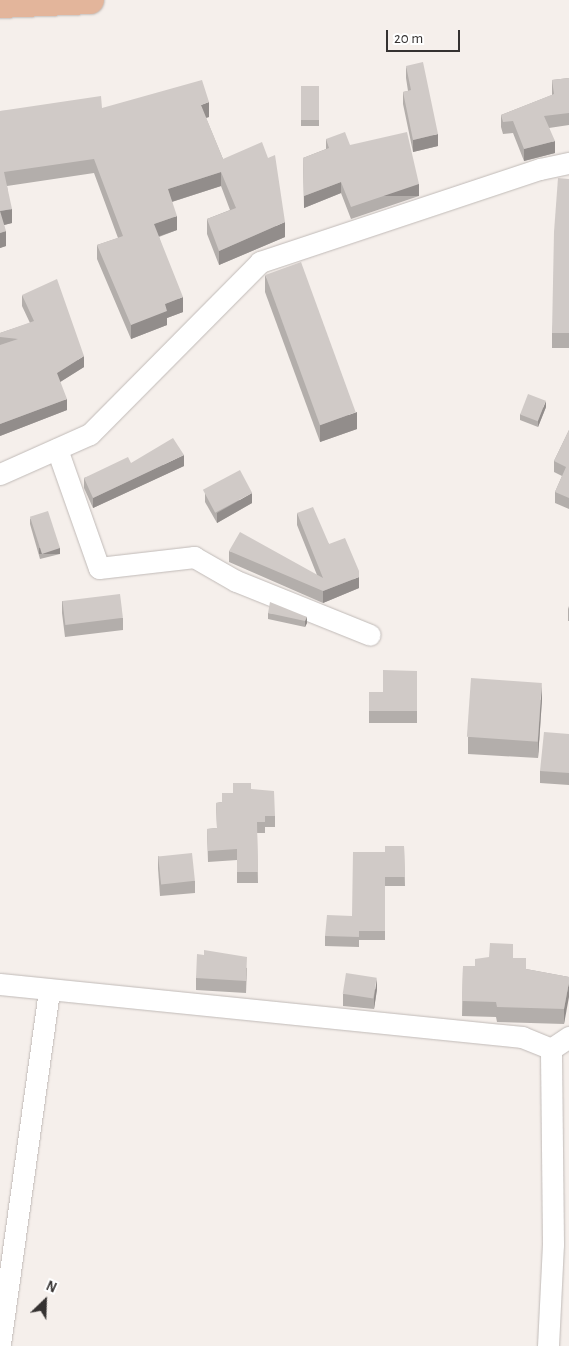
<!DOCTYPE html>
<style>
body{margin:0}
#map{position:relative;width:569px;height:1346px;overflow:hidden;background:#f5efeb;font-family:"Alegreya Sans",sans-serif}
div>[style]{position:absolute}
.roads{filter:drop-shadow(0 0 1px #c0bab7) drop-shadow(0 0 1px #c0bab7)}
.minor>*{height:21px;margin:-10.5px;padding:0 10.5px;transform-origin:10.5px;border-radius:10.5px;background:#fff}
.primary>*{height:28px;margin:-14px;padding:0 14px;transform-origin:14px;border-radius:14px;background:#e3b59b}
.wall>*{inset:0;background:#b3aeab;transform-origin:0 0}
.shaded-wall>*{inset:0;background:#928d8b;transform-origin:0 0}
.building>*{inset:0;background:#d0cac7;transform-origin:0 0}
span{translate:-50% -50%;white-space:nowrap;text-align:center;line-height:1.15;-webkit-text-stroke:4px #fff;paint-order:stroke}
.north{position:absolute;left:20px;top:1276px;width:50px;height:50px;-webkit-text-stroke:4px #fff;paint-order:stroke;rotate:24deg;font-size:14px;font-weight:700;line-height:20px;text-align:center;color:#353231}
.north::after{content:'';display:block;margin:auto;width:18px;height:22px;background:#353231;clip-path:polygon(50% 0,100% 100%,50% 72%,0 100%)}
.scale{position:absolute;left:386px;top:30px;width:74px;height:22px;box-sizing:border-box;border:2px solid #353231;border-top:0;padding-left:6px;font-size:15px;line-height:18px;white-space:nowrap;color:#353231;-webkit-text-stroke:4px #fff;paint-order:stroke}
</style>
<div id="map">
<div class="roads">
<div class="minor">
<div style="left:57px;top:449px;width:126px;rotate:70.6deg"></div>
<div style="left:99px;top:568px;width:96px;rotate:-6.6deg"></div>
<div style="left:194px;top:557px;width:48px;rotate:29.7deg"></div>
<div style="left:236px;top:581px;width:144px;rotate:21.9deg"></div>
<div style="left:0;top:474px;width:98px;rotate:-24deg"></div>
<div style="left:90px;top:434px;width:242px;rotate:-45.3deg"></div>
<div style="left:260px;top:262px;width:295px;rotate:-18.4deg"></div>
<div style="left:540px;top:169px;width:30px;rotate:-12deg"></div>
<div style="left:0;top:984px;width:525px;rotate:5.8deg"></div>
<div style="left:522px;top:1037px;width:31px;rotate:22deg"></div>
<div style="left:551px;top:1049px;width:22px;rotate:-34deg"></div>
<div style="left:0;top:1344px;width:356px;rotate:-82.1deg"></div>
<div style="left:548px;top:1346px;width:102px;rotate:-87.2deg"></div>
<div style="left:553px;top:1244px;width:195px;rotate:-90.6deg"></div>
</div>
<div class="primary">
<div style="left:0;top:4px;width:90px;rotate:-2.5deg"></div>
</div>
</div>
<div class="wall">
<div style="clip-path:polygon(406px 66px,438px 146px,413px 152px,403px 104px,403px 92px,408px 91px,406px 78px)"></div>
<div style="clip-path:polygon(569px 78px,569px 125px,549px 128px,555px 153px,524px 161px,513px 133px,503px 134px,501px 127px,501px 115px,552px 95px,552px 80px)"></div>
<div style="left:301px;top:86px;width:18px;height:40px"></div>
<div style="clip-path:polygon(102px 108px,209px 117px,206px 118px,223px 159px,285px 237px,219px 265px,207px 234px,207px 219px,230px 210px,221px 186px,172px 202px,177px 230px,159px 237px,183px 312px,167px 318px,167px 325px,131px 339px,97px 259px,97px 245px,118px 238px,94px 173px,7px 186px,12px 223px,4px 225px,6px 246px,0 248px,0 111px)"></div>
<div style="clip-path:polygon(326px 139px,350px 145px,419px 196px,351px 219px,341px 193px,304px 208px,303px 158px,326px 149px)"></div>
<div style="clip-path:polygon(569px 179px,569px 348px,552px 348px,552px 333px)"></div>
<div style="clip-path:polygon(265px 275px,357px 429px,320px 442px,265px 292px)"></div>
<div style="clip-path:polygon(22px 295px,84px 367px,60px 382px,67px 410px,0 436px,0 333px,30px 323px,22px 306px)"></div>
<div style="clip-path:polygon(546px 407px,538px 427px,520px 420px,520px 414px)"></div>
<div style="clip-path:polygon(569px 430px,569px 509px,555px 503px,555px 492px,562px 476px,554px 472px,554px 461px)"></div>
<div style="clip-path:polygon(131px 463px,184px 466px,93px 508px,84px 488px,84px 478px)"></div>
<div style="clip-path:polygon(205px 493px,252px 503px,217px 523px,205px 502px)"></div>
<div style="clip-path:polygon(297px 513px,329px 544px,359px 588px,323px 603px,229px 562px,229px 551px,317px 575px,297px 525px)"></div>
<div style="clip-path:polygon(30px 518px,60px 554px,40px 559px,30px 524px)"></div>
<div style="clip-path:polygon(62px 601px,123px 618px,123px 630px,65px 637px,62px 613px)"></div>
<div style="clip-path:polygon(569px 606px,569px 621px,568px 621px,568px 609px)"></div>
<div style="clip-path:polygon(268px 613px,307px 617px,307px 623px,305px 627px,268px 619px)"></div>
<div style="clip-path:polygon(417px 671px,417px 723px,369px 723px,369px 692px,383px 692px)"></div>
<div style="clip-path:polygon(542px 699px,538px 758px,468px 754px,468px 737px)"></div>
<div style="clip-path:polygon(569px 734px,569px 785px,540px 783px,540px 771px)"></div>
<div style="clip-path:polygon(233px 783px,251px 789px,275px 816px,275px 827px,265px 827px,265px 833px,257px 833px,258px 883px,237px 883px,237px 860px,208px 862px,207px 829px,217px 828px,216px 803px,222px 802px,233px 793px)"></div>
<div style="clip-path:polygon(404px 846px,405px 886px,385px 886px,385px 940px,359px 940px,359px 947px,325px 946px,325px 936px,352px 916px,385px 852px)"></div>
<div style="clip-path:polygon(158px 856px,195px 881px,195px 893px,160px 896px,158px 868px)"></div>
<div style="clip-path:polygon(204px 955px,247px 968px,246px 993px,196px 990px,196px 978px)"></div>
<div style="clip-path:polygon(513px 958px,526px 969px,569px 977px,564px 1024px,497px 1022px,496px 1017px,462px 1016px,463px 966px,475px 966px)"></div>
<div style="clip-path:polygon(377px 989px,374px 1009px,343px 1006px,343px 994px)"></div>
</div>
<div class="shaded-wall">
<div style="clip-path:polygon(209px 102px,209px 117px,201px 119px,201px 105px)"></div>
<div style="clip-path:polygon(438px 134px,438px 146px,413px 152px,413px 140px)"></div>
<div style="clip-path:polygon(555px 141px,555px 153px,524px 161px,524px 149px)"></div>
<div style="clip-path:polygon(221px 172px,221px 186px,168px 203px,168px 189px)"></div>
<div style="clip-path:polygon(341px 182px,341px 193px,304px 208px,304px 196px)"></div>
<div style="left:419px;top:184px;width:12px;height:72px;rotate:90deg"></div>
<div style="clip-path:polygon(12px 209px,12px 223px,0 226px,0 211px)"></div>
<div style="clip-path:polygon(177px 216px,177px 230px,154px 238px,154px 224px)"></div>
<div style="clip-path:polygon(285px 222px,285px 237px,219px 265px,219px 251px)"></div>
<div style="clip-path:polygon(6px 231px,6px 246px,0 248px,0 233px)"></div>
<div style="clip-path:polygon(183px 297px,183px 312px,167px 318px,167px 325px,131px 339px,131px 325px,165px 304px)"></div>
<div style="clip-path:polygon(84px 356px,84px 367px,57px 384px,57px 373px)"></div>
<div style="clip-path:polygon(67px 399px,67px 410px,0 436px,0 424px)"></div>
<div style="clip-path:polygon(546px 401px,546px 407px,538px 427px,538px 420px)"></div>
<div style="clip-path:polygon(357px 412px,357px 429px,320px 442px,320px 425px)"></div>
<div style="clip-path:polygon(184px 455px,184px 466px,93px 508px,93px 498px)"></div>
<div style="clip-path:polygon(252px 493px,252px 503px,217px 523px,217px 513px)"></div>
<div style="left:60px;top:548px;width:6px;height:21px;rotate:90deg"></div>
<div style="clip-path:polygon(359px 577px,359px 588px,323px 603px,323px 591px)"></div>
<div style="clip-path:polygon(307px 617px,307px 623px,305px 627px,305px 621px)"></div>
<div style="clip-path:polygon(542px 683px,542px 699px,538px 758px,538px 741px)"></div>
<div style="clip-path:polygon(377px 978px,377px 989px,374px 1009px,374px 998px)"></div>
<div style="clip-path:polygon(569px 982px,569px 997px,564px 1024px,564px 1009px)"></div>
</div>
<div class="building">
<div style="clip-path:polygon(423px 62px,438px 134px,413px 140px,403px 92px,411px 90px,406px 66px)"></div>
<div style="clip-path:polygon(569px 78px,569px 113px,544px 116px,555px 141px,524px 149px,513px 121px,503px 122px,501px 115px,554px 94px,552px 80px)"></div>
<div style="clip-path:polygon(202px 80px,209px 102px,201px 105px,223px 159px,262px 142px,268px 158px,275px 155px,285px 222px,219px 251px,207px 219px,236px 208px,221px 172px,168px 189px,177px 216px,154px 224px,183px 297px,165px 304px,167px 311px,131px 325px,97px 245px,123px 236px,94px 159px,4px 172px,12px 209px,0 211px,6px 231px,0 233px,0 111px,101px 96px,102px 108px)"></div>
<div style="left:301px;top:86px;width:18px;height:34px"></div>
<div style="clip-path:polygon(345px 132px,350px 145px,407px 132px,419px 184px,351px 207px,341px 182px,304px 196px,303px 158px,329px 148px,326px 139px)"></div>
<div style="clip-path:polygon(558px 178px,569px 179px,569px 333px,552px 333px,554px 232px)"></div>
<div style="left:301px;top:262px;width:160px;height:38px;rotate:70deg"></div>
<div style="clip-path:polygon(57px 279px,84px 356px,57px 373px,67px 399px,0 424px,0 345px,18px 339px,0 337px,0 333px,34px 321px,22px 295px)"></div>
<div style="left:528px;top:394px;width:19px;height:22px;rotate:21deg"></div>
<div style="clip-path:polygon(569px 430px,569px 498px,555px 492px,566px 467px,554px 461px)"></div>
<div style="clip-path:polygon(173px 438px,184px 455px,93px 498px,84px 478px,128px 457px,131px 463px)"></div>
<div style="left:240px;top:470px;width:26px;height:42px;rotate:62deg"></div>
<div style="clip-path:polygon(313px 507px,329px 544px,345px 538px,359px 571px,359px 577px,323px 591px,229px 551px,240px 532px,323px 578px,297px 513px)"></div>
<div style="left:48px;top:511px;width:39px;height:19px;rotate:72deg"></div>
<div style="left:120px;top:594px;width:24px;height:58px;rotate:83deg"></div>
<div style="clip-path:polygon(270px 602px,307px 617px,305px 621px,268px 613px)"></div>
<div style="clip-path:polygon(383px 670px,417px 671px,417px 711px,369px 711px,369px 692px,383px 692px)"></div>
<div style="left:471px;top:678px;width:71px;height:59px;rotate:4deg"></div>
<div style="clip-path:polygon(544px 732px,569px 734px,569px 773px,540px 771px)"></div>
<div style="clip-path:polygon(233px 783px,251px 783px,251px 789px,274px 791px,275px 816px,265px 816px,265px 822px,257px 822px,258px 872px,237px 872px,237px 849px,208px 851px,207px 829px,217px 828px,216px 803px,222px 802px,222px 793px,233px 793px)"></div>
<div style="clip-path:polygon(385px 846px,404px 846px,405px 877px,385px 877px,385px 931px,359px 931px,359px 937px,325px 936px,327px 915px,352px 916px,353px 852px,385px 852px)"></div>
<div style="left:192px;top:853px;width:28px;height:34px;rotate:84deg"></div>
<div style="clip-path:polygon(490px 943px,513px 944px,513px 958px,526px 958px,526px 969px,569px 977px,569px 982px,564px 1009px,497px 1007px,496px 1002px,462px 1001px,463px 966px,475px 966px,475px 959px,489px 957px)"></div>
<div style="clip-path:polygon(204px 950px,247px 957px,246px 981px,196px 978px,197px 954px,204px 955px)"></div>
<div style="left:346px;top:973px;width:31px;height:21px;rotate:9deg"></div>
</div>
<div class="north">N</div>
<div class="scale">20 m</div>
</div>
